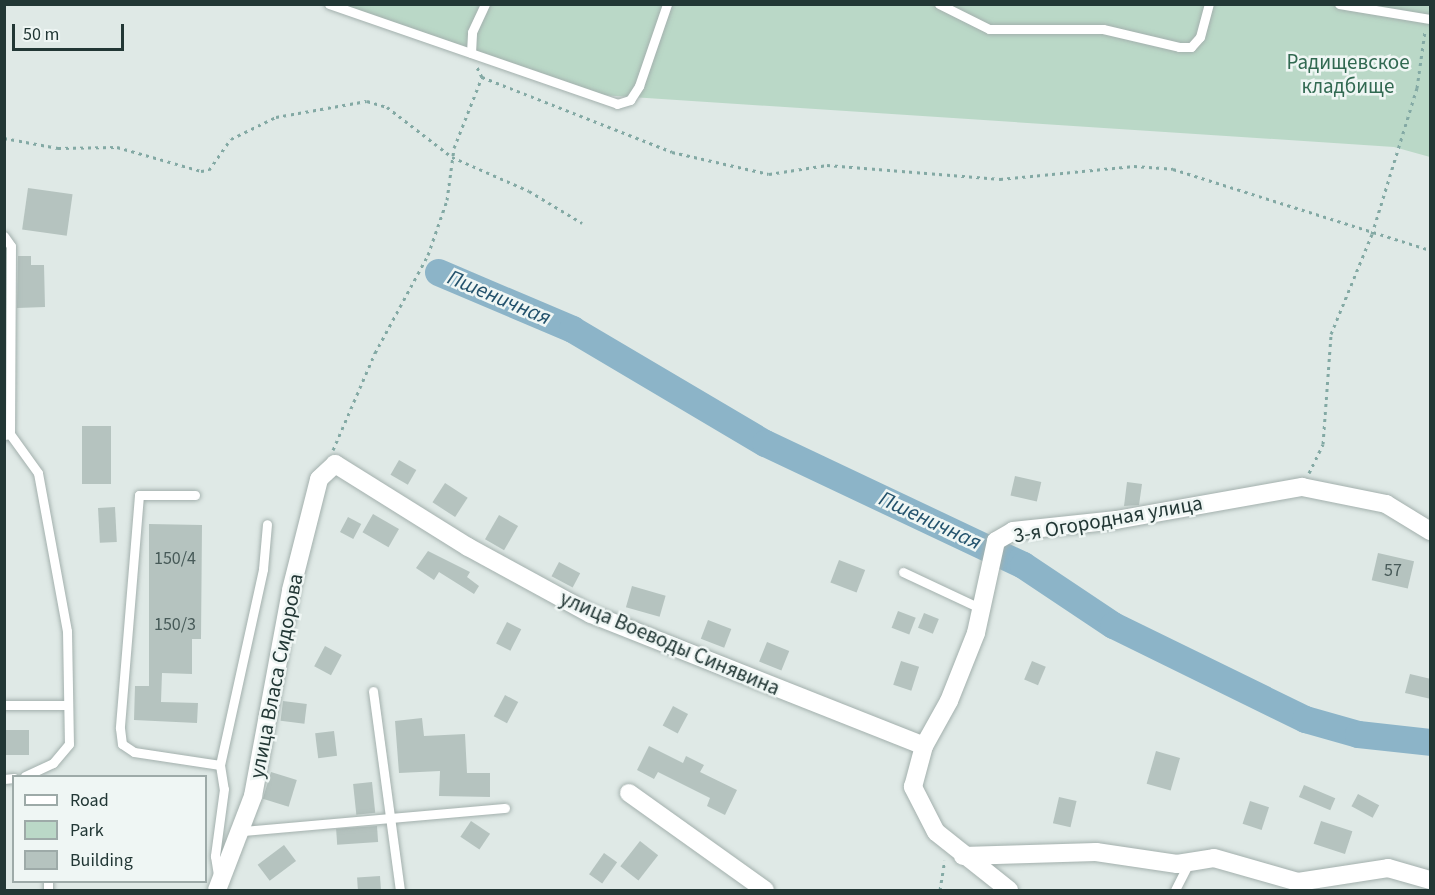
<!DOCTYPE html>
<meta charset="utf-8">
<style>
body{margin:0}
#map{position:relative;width:1435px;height:895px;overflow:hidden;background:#dfe9e6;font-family:"Source Sans 3",sans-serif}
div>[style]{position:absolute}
.green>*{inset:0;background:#bad8c7}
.river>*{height:27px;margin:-13.5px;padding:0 13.5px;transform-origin:13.5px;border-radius:13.5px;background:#8cb4c8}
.building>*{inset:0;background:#b5c3bf;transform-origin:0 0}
.path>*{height:3px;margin-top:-1.5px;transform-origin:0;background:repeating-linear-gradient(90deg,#83a9a4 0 3px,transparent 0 7.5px)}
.roads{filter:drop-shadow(0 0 2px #a3b0ad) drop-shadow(0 0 2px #a3b0ad)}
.lane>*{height:9px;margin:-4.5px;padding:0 4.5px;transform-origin:4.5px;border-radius:4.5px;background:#fff}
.street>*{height:18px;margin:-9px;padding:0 9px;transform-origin:9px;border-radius:9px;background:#fff}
span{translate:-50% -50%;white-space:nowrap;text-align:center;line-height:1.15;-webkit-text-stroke:5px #eff6f4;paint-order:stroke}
.number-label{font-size:18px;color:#475a58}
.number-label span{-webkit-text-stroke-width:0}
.park-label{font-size:21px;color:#316951}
.street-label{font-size:21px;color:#223735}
.water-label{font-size:22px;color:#23526c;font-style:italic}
.frame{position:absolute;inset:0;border:6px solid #223735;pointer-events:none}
.legend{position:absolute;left:12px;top:775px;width:195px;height:108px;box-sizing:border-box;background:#eff6f4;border:2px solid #9daaa8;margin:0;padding:8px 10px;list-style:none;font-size:18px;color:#223735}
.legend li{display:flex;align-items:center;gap:12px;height:30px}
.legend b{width:30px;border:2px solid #9daaa8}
.scale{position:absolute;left:12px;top:24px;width:112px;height:27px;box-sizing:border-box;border:3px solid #223735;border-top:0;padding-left:8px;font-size:18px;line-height:21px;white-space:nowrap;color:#223735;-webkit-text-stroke:4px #eff6f4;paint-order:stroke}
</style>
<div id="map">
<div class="green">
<div style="clip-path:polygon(343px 5px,1430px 5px,1430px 157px,1394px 147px,601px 95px)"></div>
</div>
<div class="river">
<div style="left:438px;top:272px;width:146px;rotate:23deg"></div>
<div style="left:572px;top:329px;width:224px;rotate:30.6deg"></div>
<div style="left:765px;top:443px;width:285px;rotate:25.3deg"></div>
<div style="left:1023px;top:565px;width:108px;rotate:33.7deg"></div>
<div style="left:1113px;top:625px;width:214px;rotate:26.1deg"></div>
<div style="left:1305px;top:719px;width:55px;rotate:15.8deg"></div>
<div style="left:1358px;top:734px;width:72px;rotate:6.3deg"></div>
</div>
<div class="building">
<div style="left:28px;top:188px;width:45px;height:42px;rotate:8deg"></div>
<div style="clip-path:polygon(18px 256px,31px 256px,31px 265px,44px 265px,45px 307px,17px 308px)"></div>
<div style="left:82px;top:426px;width:29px;height:58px"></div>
<div style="left:399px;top:460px;width:20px;height:17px;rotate:30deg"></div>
<div style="left:1015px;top:476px;width:27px;height:20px;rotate:13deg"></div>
<div style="clip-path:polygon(1127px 482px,1142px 484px,1139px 505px,1124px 506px)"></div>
<div style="left:445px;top:483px;width:27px;height:23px;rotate:33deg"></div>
<div style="left:115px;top:507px;width:35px;height:17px;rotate:87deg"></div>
<div style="left:373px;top:514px;width:30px;height:21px;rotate:30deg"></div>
<div style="left:499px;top:515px;width:22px;height:28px;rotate:30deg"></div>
<div style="left:348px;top:517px;width:15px;height:17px;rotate:28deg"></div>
<div style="clip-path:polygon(149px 524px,202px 525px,201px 639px,192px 639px,192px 674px,162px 673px,161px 702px,198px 703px,197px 723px,134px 720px,135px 686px,149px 686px)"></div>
<div style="clip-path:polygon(428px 551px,470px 572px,467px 577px,479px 586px,474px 594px,439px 572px,434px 580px,416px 568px)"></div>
<div style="left:1378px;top:553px;width:37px;height:28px;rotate:13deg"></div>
<div style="left:839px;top:560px;width:28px;height:24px;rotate:21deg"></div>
<div style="left:559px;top:562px;width:24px;height:16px;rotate:28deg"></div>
<div style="left:632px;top:586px;width:35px;height:22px;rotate:16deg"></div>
<div style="left:898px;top:611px;width:19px;height:18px;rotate:21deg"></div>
<div style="left:924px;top:613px;width:16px;height:16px;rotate:22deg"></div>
<div style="left:708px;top:620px;width:25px;height:20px;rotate:21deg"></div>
<div style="left:507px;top:622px;width:16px;height:24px;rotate:27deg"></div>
<div style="left:767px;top:642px;width:24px;height:21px;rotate:22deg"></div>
<div style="left:325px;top:646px;width:19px;height:23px;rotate:28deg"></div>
<div style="left:901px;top:661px;width:19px;height:25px;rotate:18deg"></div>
<div style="left:1032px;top:661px;width:15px;height:20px;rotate:23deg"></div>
<div style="clip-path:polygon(1410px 674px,1431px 679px,1431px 699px,1405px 693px)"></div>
<div style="left:505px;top:695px;width:15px;height:24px;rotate:28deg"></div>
<div style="left:283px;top:701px;width:24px;height:20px;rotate:7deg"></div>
<div style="left:673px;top:706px;width:17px;height:22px;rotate:28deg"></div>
<div style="clip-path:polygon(422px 718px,424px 736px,465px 734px,467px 773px,490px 773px,490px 797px,439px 796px,440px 771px,399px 773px,395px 721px)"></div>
<div style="left:29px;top:730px;width:25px;height:25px;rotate:90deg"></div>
<div style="left:334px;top:731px;width:25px;height:19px;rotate:83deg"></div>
<div style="clip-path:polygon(649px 746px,683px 763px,686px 756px,704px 765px,700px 772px,737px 790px,725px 815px,707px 806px,710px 798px,658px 772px,654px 779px,637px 770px)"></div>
<div style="left:1156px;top:751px;width:25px;height:34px;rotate:16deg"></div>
<div style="left:271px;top:772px;width:27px;height:28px;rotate:17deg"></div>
<div style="left:372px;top:782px;width:31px;height:19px;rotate:84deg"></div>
<div style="left:1304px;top:785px;width:34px;height:13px;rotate:23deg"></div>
<div style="left:1358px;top:794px;width:24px;height:14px;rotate:28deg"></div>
<div style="left:1059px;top:797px;width:18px;height:27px;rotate:13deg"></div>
<div style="left:1250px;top:801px;width:20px;height:24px;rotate:18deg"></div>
<div style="left:471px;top:821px;width:23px;height:19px;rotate:34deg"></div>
<div style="left:1321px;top:821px;width:33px;height:24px;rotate:18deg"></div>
<div style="left:377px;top:826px;width:16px;height:41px;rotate:86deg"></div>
<div style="left:640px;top:841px;width:23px;height:32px;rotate:38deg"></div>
<div style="left:284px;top:845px;width:20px;height:33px;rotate:53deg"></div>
<div style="left:604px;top:853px;width:16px;height:26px;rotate:35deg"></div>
<div style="left:380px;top:876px;width:15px;height:23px;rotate:86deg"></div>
</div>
<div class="path">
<div style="left:482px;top:77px;width:204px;rotate:21.5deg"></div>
<div style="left:672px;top:152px;width:99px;rotate:12.8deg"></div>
<div style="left:769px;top:174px;width:59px;rotate:-8.8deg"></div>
<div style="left:827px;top:165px;width:174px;rotate:4.6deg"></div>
<div style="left:1000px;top:179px;width:135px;rotate:-5.5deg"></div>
<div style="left:1134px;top:166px;width:39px;rotate:4deg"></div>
<div style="left:1173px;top:169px;width:269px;rotate:17.5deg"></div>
<div style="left:4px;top:138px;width:55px;rotate:10.5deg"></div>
<div style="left:58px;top:148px;width:59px;rotate:-1deg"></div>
<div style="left:117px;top:147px;width:87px;rotate:15.9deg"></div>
<div style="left:201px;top:171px;width:8px;rotate:-7deg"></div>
<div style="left:209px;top:170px;width:38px;rotate:-55deg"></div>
<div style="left:231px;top:139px;width:50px;rotate:-26.1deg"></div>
<div style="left:276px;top:117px;width:92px;rotate:-10deg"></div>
<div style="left:367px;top:101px;width:21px;rotate:17deg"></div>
<div style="left:387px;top:107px;width:82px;rotate:37.6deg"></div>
<div style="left:452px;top:157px;width:84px;rotate:23.8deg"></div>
<div style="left:529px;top:191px;width:62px;rotate:31.1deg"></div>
<div style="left:333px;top:450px;width:106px;rotate:-66.6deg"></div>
<div style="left:375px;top:353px;width:111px;rotate:-61.6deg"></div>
<div style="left:428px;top:255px;width:58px;rotate:-70.9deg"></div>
<div style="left:447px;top:200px;width:52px;rotate:-82.3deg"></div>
<div style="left:454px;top:148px;width:76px;rotate:-68.5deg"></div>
<div style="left:482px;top:77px;width:11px;rotate:-117deg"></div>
<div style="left:1309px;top:473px;width:32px;rotate:-64deg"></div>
<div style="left:1323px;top:444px;width:110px;rotate:-85.8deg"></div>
<div style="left:1331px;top:334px;width:108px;rotate:-67.7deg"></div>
<div style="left:1372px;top:234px;width:153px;rotate:-72.9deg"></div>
<div style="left:1417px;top:88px;width:58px;rotate:-82deg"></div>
<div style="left:940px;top:890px;width:30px;rotate:-81deg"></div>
</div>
<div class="roads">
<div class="lane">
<div style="left:329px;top:4px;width:305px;rotate:19.1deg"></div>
<div style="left:617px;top:104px;width:14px;rotate:-17deg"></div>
<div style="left:630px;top:100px;width:17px;rotate:-57deg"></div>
<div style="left:639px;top:86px;width:87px;rotate:-71.1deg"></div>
<div style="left:939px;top:4px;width:56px;rotate:26.6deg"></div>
<div style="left:989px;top:29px;width:114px"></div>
<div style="left:1103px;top:29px;width:78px;rotate:13.3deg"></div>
<div style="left:1179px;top:47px;width:12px"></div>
<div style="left:1191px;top:47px;width:13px;rotate:-48deg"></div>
<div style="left:1200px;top:37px;width:34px;rotate:-75deg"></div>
<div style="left:1339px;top:4px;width:92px;rotate:9.4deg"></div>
<div style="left:471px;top:53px;width:21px;rotate:-87deg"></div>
<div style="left:472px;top:32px;width:31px;rotate:-65deg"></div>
<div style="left:4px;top:236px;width:12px;rotate:55deg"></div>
<div style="left:11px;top:246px;width:188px;rotate:90.3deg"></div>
<div style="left:10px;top:434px;width:6px;rotate:171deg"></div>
<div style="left:10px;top:434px;width:48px;rotate:54.3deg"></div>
<div style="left:38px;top:473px;width:161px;rotate:79.6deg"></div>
<div style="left:67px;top:631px;width:113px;rotate:89deg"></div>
<div style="left:69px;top:744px;width:25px;rotate:130deg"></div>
<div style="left:53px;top:763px;width:31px;rotate:155deg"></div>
<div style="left:195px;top:495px;width:56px;rotate:180deg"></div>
<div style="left:139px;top:495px;width:234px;rotate:94.7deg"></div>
<div style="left:120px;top:728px;width:16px;rotate:83deg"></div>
<div style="left:122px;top:744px;width:14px;rotate:34deg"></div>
<div style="left:134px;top:752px;width:87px;rotate:8.6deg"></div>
<div style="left:220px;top:765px;width:24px;rotate:81deg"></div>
<div style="left:224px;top:789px;width:68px;rotate:97.7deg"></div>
<div style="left:215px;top:856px;width:20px;rotate:81deg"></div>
<div style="left:903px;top:572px;width:85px;rotate:25.1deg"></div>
<div style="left:373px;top:691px;width:201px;rotate:82.3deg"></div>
<div style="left:4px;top:705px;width:64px"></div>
<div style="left:220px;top:765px;width:201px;rotate:-77.6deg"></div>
<div style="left:263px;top:569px;width:45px;rotate:-84.9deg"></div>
<div style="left:4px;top:779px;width:10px;rotate:-6deg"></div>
<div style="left:242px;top:831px;width:264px;rotate:-5deg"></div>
<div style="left:48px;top:882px;width:8px;rotate:90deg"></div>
<div style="left:1175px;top:890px;width:31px;rotate:-63deg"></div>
</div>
<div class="street">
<div style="left:629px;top:793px;width:167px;rotate:35.5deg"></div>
<div style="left:963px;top:856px;width:133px;rotate:-1.7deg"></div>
<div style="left:1096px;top:852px;width:82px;rotate:8.4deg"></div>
<div style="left:1177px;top:864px;width:37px;rotate:-9deg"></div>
<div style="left:1214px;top:858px;width:87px;rotate:15.9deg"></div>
<div style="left:1298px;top:882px;width:91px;rotate:-8.8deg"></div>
<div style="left:1388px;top:868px;width:44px;rotate:15.9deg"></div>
<div style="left:217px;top:890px;width:101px;rotate:-69deg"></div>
<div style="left:253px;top:796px;width:209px;rotate:-79.5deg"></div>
<div style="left:291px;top:590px;width:114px;rotate:-75.8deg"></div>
<div style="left:319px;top:479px;width:22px;rotate:-43deg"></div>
<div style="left:335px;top:464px;width:157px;rotate:32deg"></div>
<div style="left:468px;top:547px;width:140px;rotate:28.6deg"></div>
<div style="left:591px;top:614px;width:358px;rotate:21.6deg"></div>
<div style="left:1009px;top:890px;width:93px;rotate:-141.5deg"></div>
<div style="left:936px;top:832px;width:51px;rotate:-117.1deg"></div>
<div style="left:913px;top:787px;width:42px;rotate:-75deg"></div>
<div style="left:924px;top:746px;width:51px;rotate:-60.9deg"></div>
<div style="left:949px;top:701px;width:73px;rotate:-68.3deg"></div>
<div style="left:976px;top:633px;width:94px;rotate:-77.7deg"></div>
<div style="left:996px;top:541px;width:20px;rotate:-30deg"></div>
<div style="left:1013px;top:531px;width:104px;rotate:-6.1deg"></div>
<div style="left:1116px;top:520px;width:189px;rotate:-10.1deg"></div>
<div style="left:1302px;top:487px;width:86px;rotate:11.4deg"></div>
<div style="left:1386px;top:504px;width:52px;rotate:31.5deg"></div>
</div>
</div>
<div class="number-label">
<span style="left:175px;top:559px">150/4</span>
<span style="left:1393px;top:571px">57</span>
<span style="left:175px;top:625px">150/3</span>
</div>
<div class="park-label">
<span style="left:1348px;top:74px">Радищевское<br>кладбище</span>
</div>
<div class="street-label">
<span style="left:1108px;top:519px;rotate:-10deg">3-я Огородная улица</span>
<span style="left:670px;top:643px;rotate:23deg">улица Воеводы Синявина</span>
<span style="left:276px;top:676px;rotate:-79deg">улица Власа Сидорова</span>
</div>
<div class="water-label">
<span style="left:499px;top:298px;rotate:23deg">Пшеничная</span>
<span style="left:930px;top:521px;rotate:25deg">Пшеничная</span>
</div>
<div class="frame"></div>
<ul class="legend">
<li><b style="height:8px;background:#fff"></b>Road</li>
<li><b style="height:16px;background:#bad8c7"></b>Park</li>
<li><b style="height:16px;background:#b5c3bf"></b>Building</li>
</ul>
<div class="scale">50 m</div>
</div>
